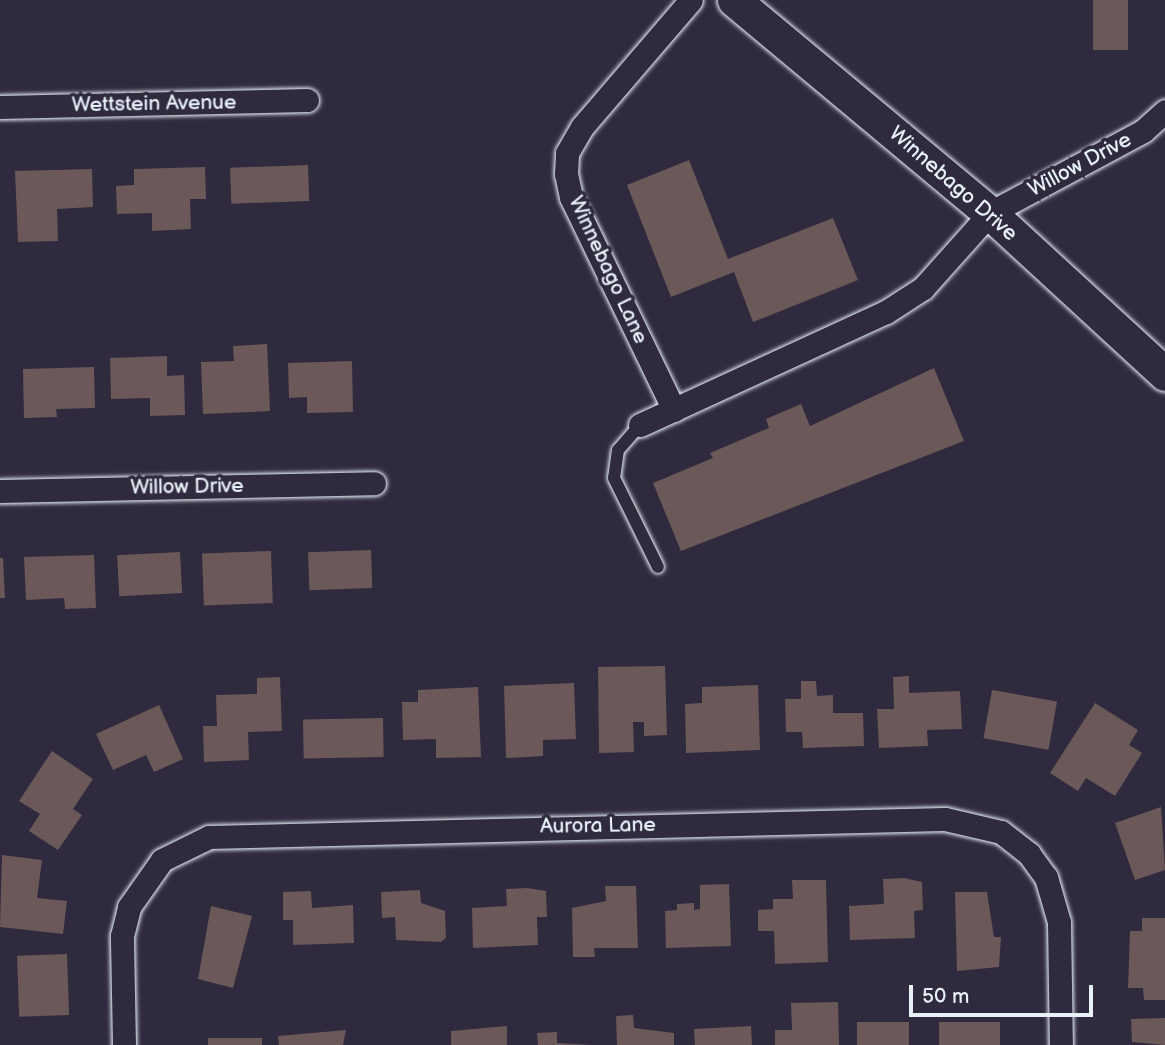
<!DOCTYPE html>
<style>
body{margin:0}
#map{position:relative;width:1165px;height:1045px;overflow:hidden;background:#2f2a3d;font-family:"Balsamiq Sans",sans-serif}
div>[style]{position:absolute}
.building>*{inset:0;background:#6b5858;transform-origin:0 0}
.roads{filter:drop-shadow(0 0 2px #e8f1f8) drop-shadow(0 0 2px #e8f1f8)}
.service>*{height:12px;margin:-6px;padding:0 6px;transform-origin:6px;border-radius:6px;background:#2f2a3d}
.minor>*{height:23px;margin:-11.5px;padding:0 11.5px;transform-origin:11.5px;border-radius:11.5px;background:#2f2a3d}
.secondary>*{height:33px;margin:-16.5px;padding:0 16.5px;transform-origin:16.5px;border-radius:16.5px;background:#2f2a3d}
span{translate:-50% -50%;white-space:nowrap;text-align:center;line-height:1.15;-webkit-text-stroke:7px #2f2a3d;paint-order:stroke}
.street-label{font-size:21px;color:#e8f1f8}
.scale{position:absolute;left:909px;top:985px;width:184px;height:32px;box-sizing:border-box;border:4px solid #e8f1f8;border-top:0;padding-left:9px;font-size:21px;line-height:24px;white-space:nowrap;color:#e8f1f8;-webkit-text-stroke:5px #2f2a3d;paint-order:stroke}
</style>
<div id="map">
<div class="building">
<div style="left:1093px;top:0;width:35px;height:50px"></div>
<div style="clip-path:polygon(689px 160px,728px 259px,833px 218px,858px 280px,753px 322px,734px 272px,671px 297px,627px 185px)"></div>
<div style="left:308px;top:165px;width:36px;height:78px;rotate:88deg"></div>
<div style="clip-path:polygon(205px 167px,206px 199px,190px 199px,191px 229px,152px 231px,152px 213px,117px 214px,116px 186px,134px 185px,134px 169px)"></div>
<div style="clip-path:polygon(92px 169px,93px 207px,57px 209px,58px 241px,18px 242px,15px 171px)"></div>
<div style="clip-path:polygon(267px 344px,270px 411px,203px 414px,201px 362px,234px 361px,233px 346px)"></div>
<div style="clip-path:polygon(167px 356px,167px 376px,184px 375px,185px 415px,150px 416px,150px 398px,111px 399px,110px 358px)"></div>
<div style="clip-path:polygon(352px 361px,353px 412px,307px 413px,307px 397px,289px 398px,288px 363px)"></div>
<div style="clip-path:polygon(94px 367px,95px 408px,56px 409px,57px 417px,24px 418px,23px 369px)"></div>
<div style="clip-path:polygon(934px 368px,964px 441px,681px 551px,653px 483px,713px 458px,710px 453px,769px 428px,766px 419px,801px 404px,810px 426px)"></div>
<div style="left:371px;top:550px;width:38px;height:63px;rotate:88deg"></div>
<div style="left:271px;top:551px;width:52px;height:69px;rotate:88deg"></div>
<div style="left:180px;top:552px;width:41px;height:63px;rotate:87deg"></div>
<div style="clip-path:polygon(94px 555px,96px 608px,65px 609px,64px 598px,26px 600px,24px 557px)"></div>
<div style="clip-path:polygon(0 558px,3px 558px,5px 598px,0 598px)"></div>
<div style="clip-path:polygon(665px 666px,667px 735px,644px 736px,644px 722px,633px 722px,634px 752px,599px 753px,598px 667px)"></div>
<div style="clip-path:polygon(909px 676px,909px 693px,960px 691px,962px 729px,927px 730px,928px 746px,879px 748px,877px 709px,894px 709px,893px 677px)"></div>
<div style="clip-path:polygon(280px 677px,282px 731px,248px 732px,249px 760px,204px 762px,203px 726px,217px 726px,216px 695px,257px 694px,257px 678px)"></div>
<div style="clip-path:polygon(801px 681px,816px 681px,817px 696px,833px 695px,833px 713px,863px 713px,864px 746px,803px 748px,802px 732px,786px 732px,785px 699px,801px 699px)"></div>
<div style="clip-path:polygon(574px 683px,576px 739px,543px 740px,543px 756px,506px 758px,504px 686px)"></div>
<div style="clip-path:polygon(758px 685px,760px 750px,686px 753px,685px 704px,702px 703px,702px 687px)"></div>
<div style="clip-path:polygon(478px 687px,481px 757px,436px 758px,436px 739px,403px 740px,402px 702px,418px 702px,418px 690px)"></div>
<div style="left:992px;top:690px;width:66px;height:49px;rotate:10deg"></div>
<div style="clip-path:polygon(1095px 703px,1138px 730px,1129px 745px,1142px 753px,1115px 796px,1086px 778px,1078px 791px,1050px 773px)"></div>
<div style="clip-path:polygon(159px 705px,183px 759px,154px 772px,146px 755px,113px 770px,96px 734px)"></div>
<div style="left:383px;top:718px;width:39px;height:80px;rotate:89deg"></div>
<div style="clip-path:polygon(52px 751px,93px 779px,73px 809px,82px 815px,58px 850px,29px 831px,40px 814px,19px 801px)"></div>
<div style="clip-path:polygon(1161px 807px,1165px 870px,1135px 880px,1115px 823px)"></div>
<div style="clip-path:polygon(2px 855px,42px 860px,37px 898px,67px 901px,63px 934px,0 927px)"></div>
<div style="clip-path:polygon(904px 878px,922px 882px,923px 910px,914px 911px,915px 938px,850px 940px,849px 906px,884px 904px,883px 879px)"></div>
<div style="clip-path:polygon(792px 880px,826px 880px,828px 962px,775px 964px,774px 931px,758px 931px,758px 910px,773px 909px,773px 899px,793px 899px)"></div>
<div style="clip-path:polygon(729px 884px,731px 946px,666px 948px,665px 911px,677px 910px,677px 904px,694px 903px,694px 910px,700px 909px,700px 885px)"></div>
<div style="clip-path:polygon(605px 886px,636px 886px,638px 948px,594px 948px,595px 957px,573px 957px,572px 908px,606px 901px)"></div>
<div style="clip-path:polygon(527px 888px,546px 891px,547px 917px,537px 917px,538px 945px,473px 948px,472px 908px,507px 906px,506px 889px)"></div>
<div style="clip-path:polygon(420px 890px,421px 903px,445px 911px,446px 938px,441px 942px,396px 940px,395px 917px,382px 918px,381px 892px)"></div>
<div style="clip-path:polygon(311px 891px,312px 908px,353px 905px,354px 943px,293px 945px,293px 920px,283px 920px,283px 892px)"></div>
<div style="clip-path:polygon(955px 892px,987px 892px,994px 937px,1001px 937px,999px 967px,957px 971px)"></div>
<div style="clip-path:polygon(211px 906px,252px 916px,233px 988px,198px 979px)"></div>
<div style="clip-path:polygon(1142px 918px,1165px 918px,1165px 1000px,1144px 1000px,1143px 988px,1128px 988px,1130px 931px,1142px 931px)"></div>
<div style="left:67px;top:954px;width:61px;height:50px;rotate:88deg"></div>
<div style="clip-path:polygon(838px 1002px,839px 1045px,775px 1045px,775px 1030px,792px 1030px,791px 1003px)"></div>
<div style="clip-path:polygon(633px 1015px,634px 1028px,674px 1033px,674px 1045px,617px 1045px,616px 1016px)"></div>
<div style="clip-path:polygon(1165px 1018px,1165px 1045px,1132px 1042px,1131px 1019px)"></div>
<div style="left:909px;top:1022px;width:23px;height:52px;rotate:90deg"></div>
<div style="left:1000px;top:1022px;width:23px;height:61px;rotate:90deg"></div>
<div style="clip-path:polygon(507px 1026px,507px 1045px,451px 1045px,451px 1031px)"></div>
<div style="left:751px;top:1026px;width:19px;height:57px;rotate:87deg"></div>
<div style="clip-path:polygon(346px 1030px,343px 1045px,279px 1045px,278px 1036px)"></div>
<div style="clip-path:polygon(557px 1032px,557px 1043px,592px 1045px,538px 1045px,537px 1033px)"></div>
<div style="left:208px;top:1038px;width:54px;height:7px"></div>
</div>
<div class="roads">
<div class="service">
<div style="left:640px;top:425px;width:33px;rotate:131deg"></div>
<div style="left:618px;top:450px;width:28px;rotate:98deg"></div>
<div style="left:614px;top:478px;width:99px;rotate:63.7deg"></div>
</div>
<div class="minor">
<div style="left:0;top:107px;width:307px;rotate:-1.3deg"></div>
<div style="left:674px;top:410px;width:237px;rotate:-115.8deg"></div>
<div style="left:571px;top:197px;width:24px;rotate:-102deg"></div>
<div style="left:566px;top:174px;width:21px;rotate:-87deg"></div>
<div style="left:567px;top:153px;width:30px;rotate:-60deg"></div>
<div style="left:582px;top:127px;width:167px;rotate:-49.4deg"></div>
<div style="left:640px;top:425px;width:271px;rotate:-24.7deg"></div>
<div style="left:886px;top:312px;width:44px;rotate:-33deg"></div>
<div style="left:923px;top:288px;width:101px;rotate:-48.2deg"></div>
<div style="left:990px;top:213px;width:174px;rotate:-28.2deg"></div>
<div style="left:1143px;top:131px;width:30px;rotate:-42deg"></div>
<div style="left:0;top:491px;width:374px;rotate:-1.2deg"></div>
<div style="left:124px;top:1045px;width:109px;rotate:-91.1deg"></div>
<div style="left:122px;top:936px;width:30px;rotate:-76deg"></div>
<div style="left:129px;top:907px;width:57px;rotate:-54.9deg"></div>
<div style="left:162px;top:860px;width:52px;rotate:-26.1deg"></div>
<div style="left:209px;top:837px;width:736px;rotate:-1.4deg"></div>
<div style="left:945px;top:819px;width:57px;rotate:13.1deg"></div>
<div style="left:1001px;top:832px;width:36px;rotate:38deg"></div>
<div style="left:1029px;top:854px;width:29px;rotate:54deg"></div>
<div style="left:1046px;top:877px;width:47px;rotate:73.9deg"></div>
<div style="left:1059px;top:922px;width:123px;rotate:89.1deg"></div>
</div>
<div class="secondary">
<div style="left:734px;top:0;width:333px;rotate:39.8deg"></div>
<div style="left:990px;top:213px;width:238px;rotate:42.6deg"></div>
</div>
</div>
<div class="street-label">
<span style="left:154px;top:104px;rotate:-1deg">Wettstein Avenue</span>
<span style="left:1080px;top:165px;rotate:-28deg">Willow Drive</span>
<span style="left:953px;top:184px;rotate:41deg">Winnebago Drive</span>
<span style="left:608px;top:270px;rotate:65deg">Winnebago Lane</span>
<span style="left:187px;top:487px;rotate:-1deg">Willow Drive</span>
<span style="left:598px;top:826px;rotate:-1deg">Aurora Lane</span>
</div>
<div class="scale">50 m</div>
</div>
